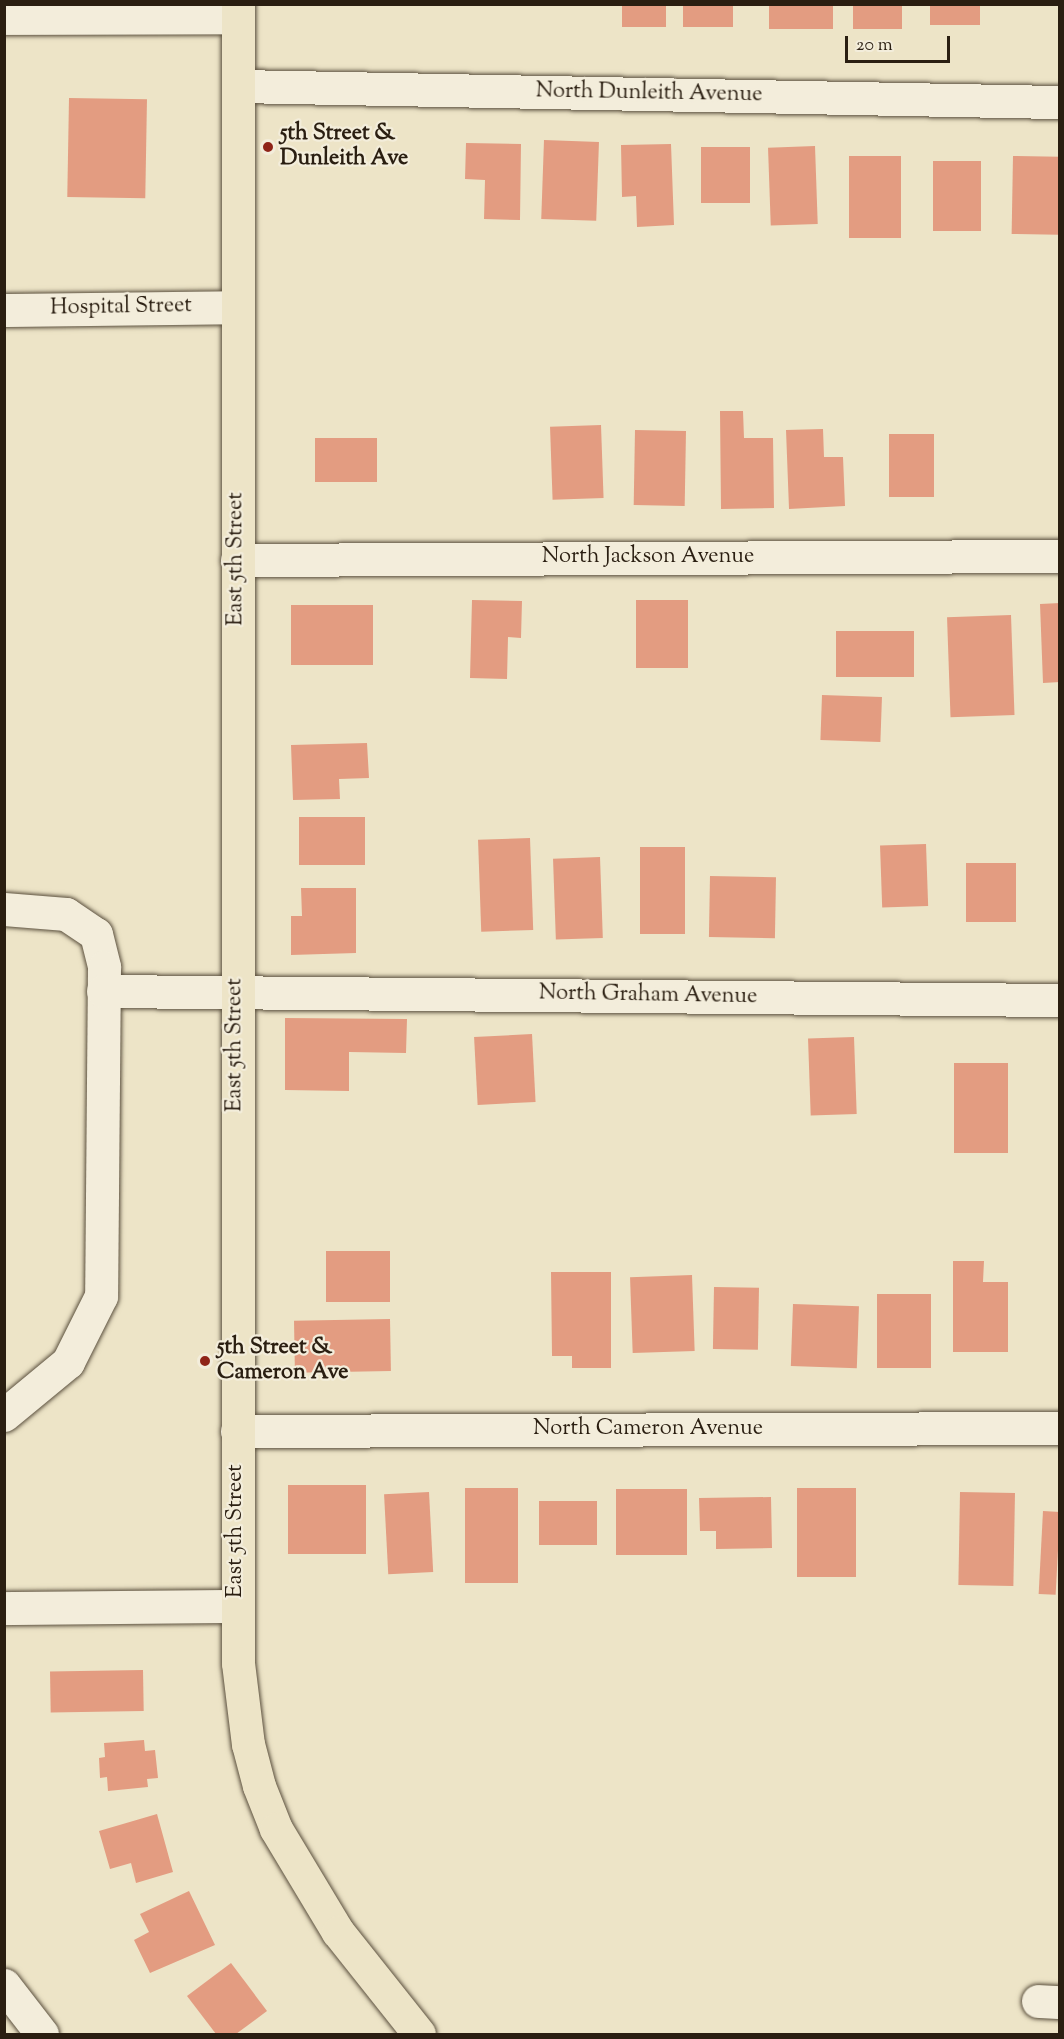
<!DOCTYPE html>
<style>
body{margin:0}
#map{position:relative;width:1064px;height:2039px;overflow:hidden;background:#ede4c7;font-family:"Sorts Mill Goudy",serif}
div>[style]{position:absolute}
.building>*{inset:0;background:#e39c81;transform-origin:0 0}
.roads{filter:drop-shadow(0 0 2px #5b503e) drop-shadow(0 0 2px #5b503e)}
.minor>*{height:33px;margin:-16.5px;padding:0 16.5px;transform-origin:16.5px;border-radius:16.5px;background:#f3eddb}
.major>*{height:33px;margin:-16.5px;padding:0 16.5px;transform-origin:16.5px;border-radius:16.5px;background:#ede4c7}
.dots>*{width:16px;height:16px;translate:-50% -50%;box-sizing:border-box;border:3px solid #f3eddb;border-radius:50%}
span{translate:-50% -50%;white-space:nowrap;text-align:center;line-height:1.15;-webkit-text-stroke:4.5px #f3eddb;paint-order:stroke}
.street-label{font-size:22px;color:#2a1e11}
.poi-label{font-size:22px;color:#2a1e11;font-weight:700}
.left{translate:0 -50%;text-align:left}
.frame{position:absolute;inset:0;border:6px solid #2a1e11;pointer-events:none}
.scale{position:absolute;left:845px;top:36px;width:105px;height:27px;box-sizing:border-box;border:3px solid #2a1e11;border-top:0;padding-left:8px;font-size:18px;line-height:21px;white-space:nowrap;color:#2a1e11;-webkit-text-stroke:4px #f3eddb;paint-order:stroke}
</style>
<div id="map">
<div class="building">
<div style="left:683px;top:4px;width:50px;height:23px"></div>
<div style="left:769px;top:4px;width:64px;height:25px"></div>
<div style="left:853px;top:4px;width:49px;height:25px"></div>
<div style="left:930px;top:4px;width:50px;height:21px"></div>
<div style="left:622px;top:5px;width:44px;height:22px"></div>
<div style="left:69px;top:98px;width:78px;height:99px;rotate:1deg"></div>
<div style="left:544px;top:140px;width:55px;height:79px;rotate:2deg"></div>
<div style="clip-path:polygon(466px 143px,521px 144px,520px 220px,484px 219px,485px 180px,465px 179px)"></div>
<div style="clip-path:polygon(671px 144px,674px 225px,637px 227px,636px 196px,622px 197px,621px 145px)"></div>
<div style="left:815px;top:146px;width:78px;height:47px;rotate:88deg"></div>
<div style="left:701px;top:147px;width:49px;height:56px"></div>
<div style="left:849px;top:156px;width:52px;height:82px"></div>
<div style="left:1013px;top:156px;width:47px;height:78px;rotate:1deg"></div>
<div style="left:933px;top:161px;width:48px;height:70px"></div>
<div style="clip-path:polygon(720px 411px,743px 411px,744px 438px,773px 438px,774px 508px,721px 509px)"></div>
<div style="left:601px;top:425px;width:73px;height:51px;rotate:88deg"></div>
<div style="clip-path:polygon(823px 429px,824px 457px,843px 457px,845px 506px,789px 509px,786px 430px)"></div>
<div style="left:635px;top:430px;width:51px;height:75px;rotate:1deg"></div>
<div style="left:889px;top:434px;width:45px;height:63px"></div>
<div style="left:315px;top:438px;width:62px;height:44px"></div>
<div style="clip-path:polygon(472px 600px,522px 601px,521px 638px,508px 637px,507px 679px,470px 678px)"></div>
<div style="left:636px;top:600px;width:52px;height:68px"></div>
<div style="clip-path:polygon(1060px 603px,1060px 682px,1043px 683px,1040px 604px)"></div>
<div style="left:291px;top:605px;width:82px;height:60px"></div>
<div style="left:1011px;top:615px;width:100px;height:64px;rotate:88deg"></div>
<div style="left:836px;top:631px;width:78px;height:46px"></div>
<div style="left:822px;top:695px;width:60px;height:45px;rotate:2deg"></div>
<div style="clip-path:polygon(367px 743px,369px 778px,339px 779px,340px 799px,293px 800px,291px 745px)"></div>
<div style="left:299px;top:817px;width:66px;height:48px"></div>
<div style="left:530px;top:838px;width:92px;height:52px;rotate:88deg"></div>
<div style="left:926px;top:844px;width:62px;height:46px;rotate:88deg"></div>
<div style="left:640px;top:847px;width:45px;height:87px"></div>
<div style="left:600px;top:857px;width:81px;height:47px;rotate:88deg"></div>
<div style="left:966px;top:863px;width:50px;height:59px"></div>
<div style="left:710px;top:876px;width:66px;height:61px;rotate:1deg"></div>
<div style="clip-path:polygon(301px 888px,356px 888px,356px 953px,291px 955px,291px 916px,302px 916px)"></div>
<div style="clip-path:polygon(285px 1018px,407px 1019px,406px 1053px,349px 1052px,349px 1091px,285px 1090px)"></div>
<div style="left:532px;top:1034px;width:68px;height:58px;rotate:87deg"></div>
<div style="left:854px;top:1037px;width:77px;height:46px;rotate:88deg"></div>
<div style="left:1008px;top:1063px;width:90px;height:54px;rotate:90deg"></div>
<div style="left:390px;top:1251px;width:51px;height:64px;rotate:90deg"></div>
<div style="clip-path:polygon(953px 1261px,984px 1261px,983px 1282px,1008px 1282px,1008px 1352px,953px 1352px)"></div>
<div style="clip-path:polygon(551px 1272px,611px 1272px,611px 1368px,572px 1368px,572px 1356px,552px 1356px)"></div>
<div style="left:692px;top:1275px;width:76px;height:62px;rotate:88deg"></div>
<div style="left:714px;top:1287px;width:45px;height:62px;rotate:1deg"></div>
<div style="left:877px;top:1294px;width:54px;height:74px"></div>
<div style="left:793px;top:1304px;width:66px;height:62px;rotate:2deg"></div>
<div style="left:390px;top:1319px;width:52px;height:96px;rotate:89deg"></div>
<div style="left:288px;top:1485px;width:78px;height:69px"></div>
<div style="left:465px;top:1488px;width:53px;height:95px"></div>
<div style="left:797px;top:1488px;width:59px;height:89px"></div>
<div style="left:616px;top:1489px;width:71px;height:66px"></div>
<div style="left:429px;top:1492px;width:80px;height:45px;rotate:87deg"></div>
<div style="left:960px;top:1492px;width:55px;height:93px;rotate:1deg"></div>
<div style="clip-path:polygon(771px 1497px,772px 1548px,716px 1549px,716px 1531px,700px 1531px,699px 1498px)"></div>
<div style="left:539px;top:1501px;width:58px;height:44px"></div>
<div style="left:1043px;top:1511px;width:17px;height:83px;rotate:3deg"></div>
<div style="left:143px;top:1670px;width:41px;height:93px;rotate:89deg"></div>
<div style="clip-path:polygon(144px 1740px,145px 1751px,155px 1750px,158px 1778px,147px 1779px,148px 1787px,108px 1791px,107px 1777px,100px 1778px,99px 1758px,105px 1757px,104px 1743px)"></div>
<div style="clip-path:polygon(157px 1814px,173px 1872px,136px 1883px,131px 1863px,110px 1869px,99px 1831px)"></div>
<div style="clip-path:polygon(189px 1891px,215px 1945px,150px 1973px,134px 1940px,149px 1932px,140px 1914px)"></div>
<div style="clip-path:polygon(231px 1963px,267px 2011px,236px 2034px,216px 2034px,187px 1996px)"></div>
</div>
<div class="roads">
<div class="minor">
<div style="left:4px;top:18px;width:234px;rotate:-0.2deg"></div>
<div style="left:238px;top:86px;width:822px;rotate:1.12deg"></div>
<div style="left:4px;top:310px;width:234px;rotate:-0.7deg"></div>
<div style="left:237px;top:560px;width:823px;rotate:-0.28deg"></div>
<div style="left:4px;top:909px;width:62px;rotate:4.6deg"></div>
<div style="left:66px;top:914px;width:36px;rotate:34deg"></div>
<div style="left:96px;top:934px;width:34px;rotate:76deg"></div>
<div style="left:104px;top:967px;width:329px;rotate:90.5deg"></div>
<div style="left:101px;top:1296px;width:74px;rotate:116.6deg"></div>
<div style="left:68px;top:1362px;width:83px;rotate:140.4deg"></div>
<div style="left:103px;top:991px;width:957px;rotate:0.54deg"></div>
<div style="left:237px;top:1431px;width:823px;rotate:-0.21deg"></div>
<div style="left:4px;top:1608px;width:232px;rotate:-0.5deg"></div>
<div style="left:4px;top:1985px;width:62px;rotate:52.2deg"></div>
<div style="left:1038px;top:2001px;width:22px;rotate:3deg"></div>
</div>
<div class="major">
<div style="left:238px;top:4px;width:1659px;rotate:90deg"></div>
<div style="left:238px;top:1663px;width:82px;rotate:83deg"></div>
<div style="left:248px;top:1744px;width:43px;rotate:75.3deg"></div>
<div style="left:259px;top:1786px;width:46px;rotate:68.4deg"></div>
<div style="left:276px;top:1829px;width:120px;rotate:59deg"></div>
<div style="left:338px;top:1932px;width:130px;rotate:51.5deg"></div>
</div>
</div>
<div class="dots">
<div style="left:268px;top:147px;background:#8f2418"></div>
<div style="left:205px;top:1361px;background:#8f2418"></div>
</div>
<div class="street-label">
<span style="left:649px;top:94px;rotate:1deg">North Dunleith Avenue</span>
<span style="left:121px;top:308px;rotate:-1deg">Hospital Street</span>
<span style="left:648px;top:558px">North Jackson Avenue</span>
<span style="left:237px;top:559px;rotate:-90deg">East 5th Street</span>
<span style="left:648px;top:996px;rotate:1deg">North Graham Avenue</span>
<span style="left:236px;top:1045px;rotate:-90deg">East 5th Street</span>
<span style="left:648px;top:1430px">North Cameron Avenue</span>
<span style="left:237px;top:1531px;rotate:-90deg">East 5th Street</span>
</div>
<div class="poi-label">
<span class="left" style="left:280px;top:147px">5th Street &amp;<br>Dunleith Ave</span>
<span class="left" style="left:217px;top:1361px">5th Street &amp;<br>Cameron Ave</span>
</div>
<div class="frame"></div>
<div class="scale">20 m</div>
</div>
